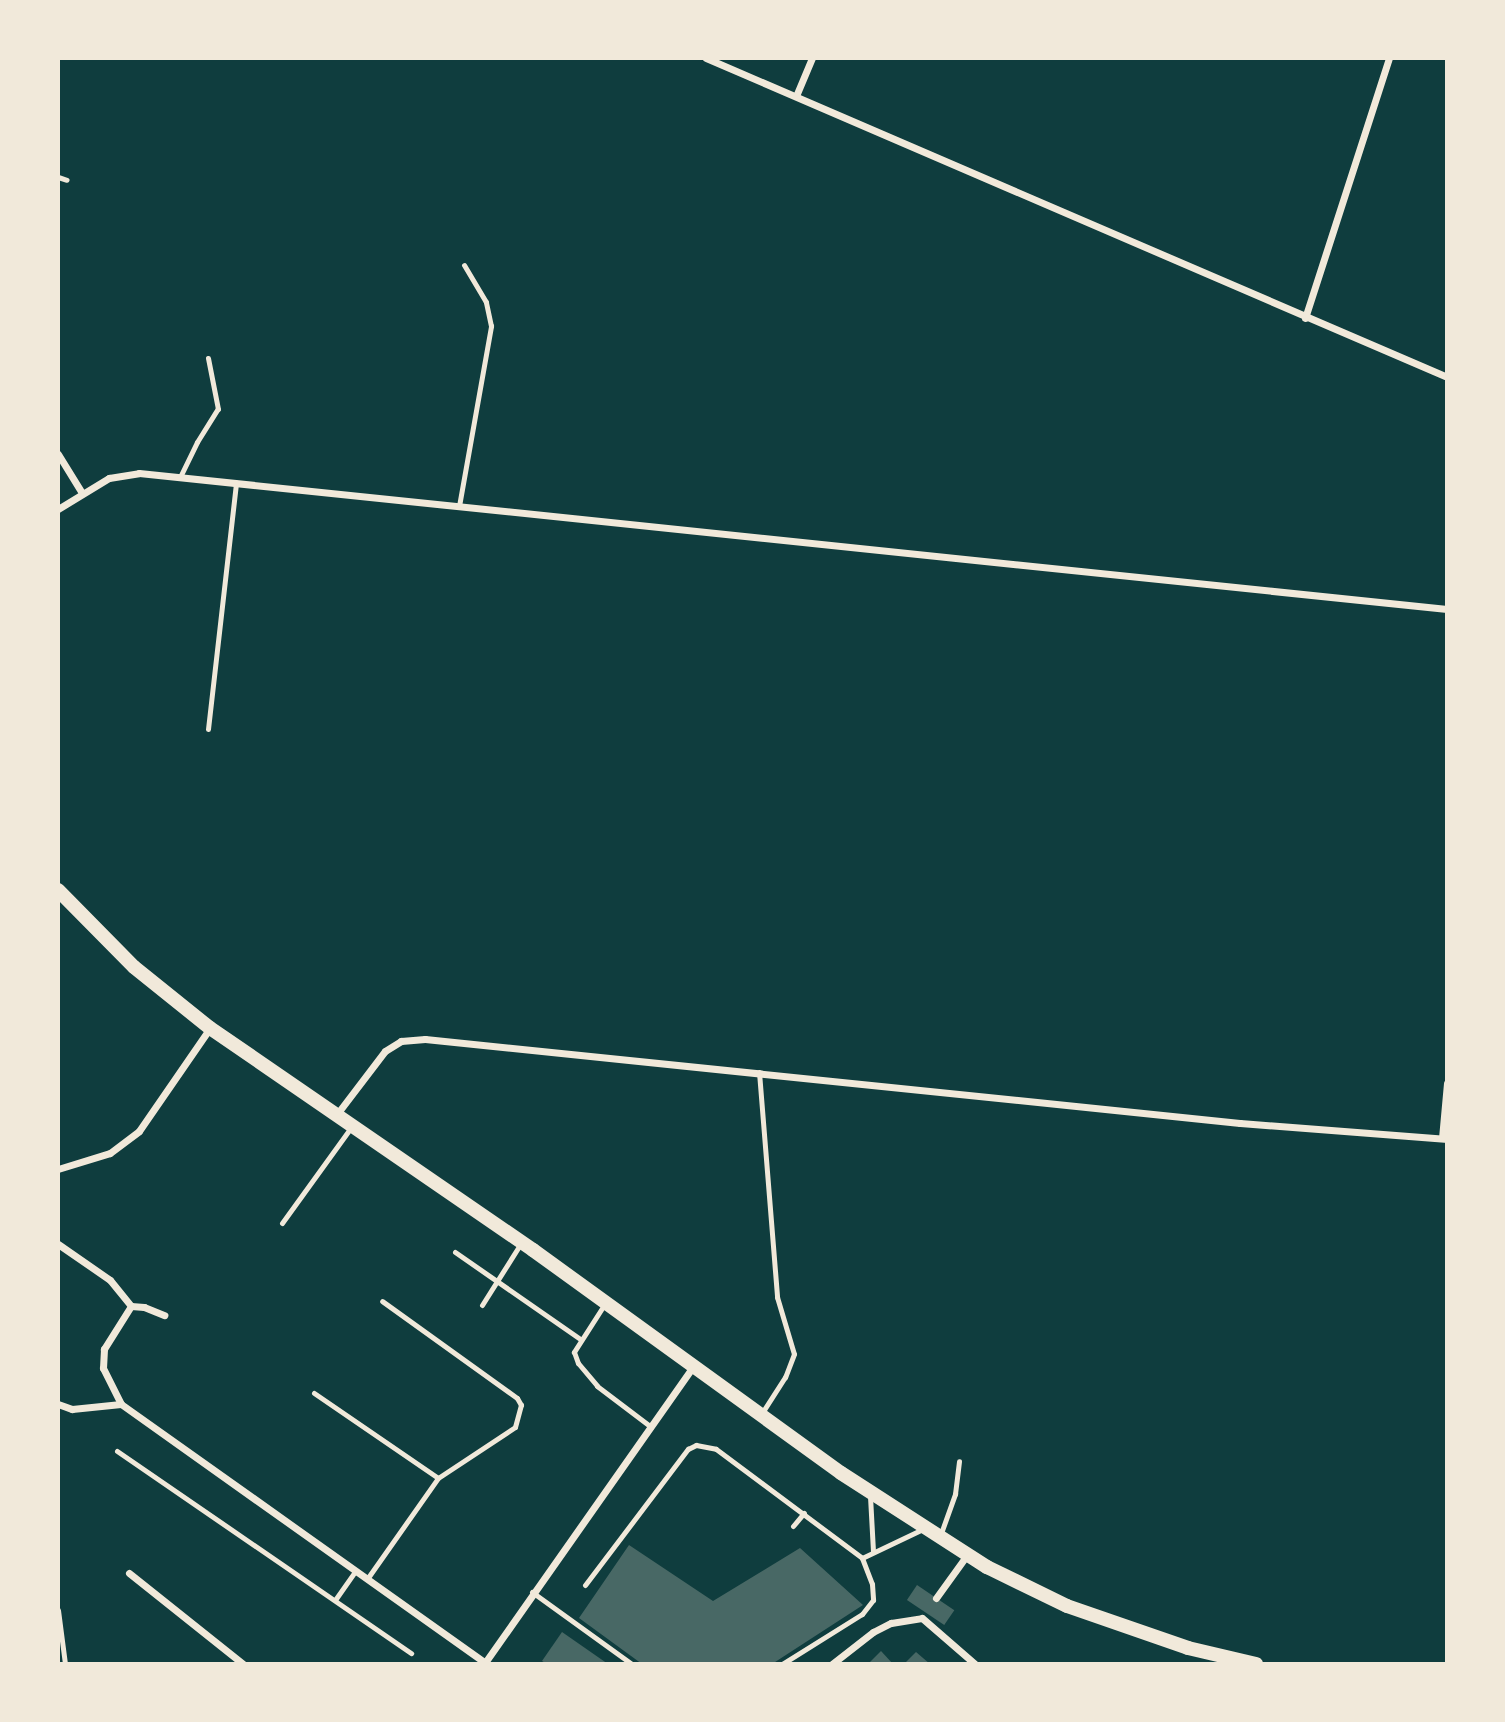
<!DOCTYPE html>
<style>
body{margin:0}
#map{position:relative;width:1505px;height:1722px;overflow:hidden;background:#0f3d3e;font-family:Roboto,sans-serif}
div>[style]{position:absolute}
.building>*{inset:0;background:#486865;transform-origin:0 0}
.service>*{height:5px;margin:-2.5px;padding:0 2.5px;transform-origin:2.5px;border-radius:2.5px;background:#f1e9da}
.minor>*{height:7px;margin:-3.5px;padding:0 3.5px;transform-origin:3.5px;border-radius:3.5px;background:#f1e9da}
.secondary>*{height:14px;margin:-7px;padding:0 7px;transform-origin:7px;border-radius:7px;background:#f1e9da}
span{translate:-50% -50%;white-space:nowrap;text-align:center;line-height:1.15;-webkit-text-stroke:6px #f1e9da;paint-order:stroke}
.frame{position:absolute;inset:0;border:60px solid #f1e9da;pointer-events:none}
</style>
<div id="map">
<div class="building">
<div style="clip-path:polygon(629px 1545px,713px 1601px,800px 1548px,863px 1605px,772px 1664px,642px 1664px,579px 1618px)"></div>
<div style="left:917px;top:1585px;width:45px;height:18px;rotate:34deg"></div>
<div style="clip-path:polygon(562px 1632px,608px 1664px,547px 1664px,542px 1661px)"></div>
<div style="clip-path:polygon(881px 1651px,893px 1664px,868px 1664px)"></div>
<div style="clip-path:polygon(916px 1652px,930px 1664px,904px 1664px)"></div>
</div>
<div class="service">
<div style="left:58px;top:177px;width:9px;rotate:18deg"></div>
<div style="left:180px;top:477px;width:39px;rotate:-64deg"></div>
<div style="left:197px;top:442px;width:39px;rotate:-58deg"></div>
<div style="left:218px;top:409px;width:52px;rotate:-101.1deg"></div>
<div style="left:459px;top:506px;width:183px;rotate:-79.9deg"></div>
<div style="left:491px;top:326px;width:25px;rotate:-102deg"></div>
<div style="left:486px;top:302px;width:43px;rotate:-120.7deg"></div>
<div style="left:208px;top:729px;width:248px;rotate:-83.5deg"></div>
<div style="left:759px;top:1072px;width:226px;rotate:85.4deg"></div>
<div style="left:777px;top:1297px;width:59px;rotate:73.4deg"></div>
<div style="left:794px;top:1354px;width:25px;rotate:111deg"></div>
<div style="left:785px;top:1377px;width:43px;rotate:122.6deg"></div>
<div style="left:282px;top:1223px;width:120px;rotate:-54.2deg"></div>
<div style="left:455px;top:1252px;width:152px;rotate:34.8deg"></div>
<div style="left:482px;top:1305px;width:73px;rotate:-57.8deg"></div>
<div style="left:604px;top:1305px;width:56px;rotate:122.6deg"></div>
<div style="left:574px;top:1352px;width:12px;rotate:70deg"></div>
<div style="left:578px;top:1363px;width:30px;rotate:50deg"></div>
<div style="left:597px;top:1386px;width:68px;rotate:37.2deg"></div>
<div style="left:314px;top:1393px;width:150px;rotate:34.4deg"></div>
<div style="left:117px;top:1451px;width:357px;rotate:34.5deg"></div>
<div style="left:870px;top:1496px;width:56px;rotate:86.9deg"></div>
<div style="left:793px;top:1526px;width:17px;rotate:-50deg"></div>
<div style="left:940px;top:1536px;width:45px;rotate:-70.3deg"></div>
<div style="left:955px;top:1494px;width:33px;rotate:-83deg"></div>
<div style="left:862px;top:1558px;width:68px;rotate:-25.4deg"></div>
<div style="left:367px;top:1579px;width:123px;rotate:-54.9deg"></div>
<div style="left:438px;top:1478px;width:92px;rotate:-33.5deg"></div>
<div style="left:515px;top:1427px;width:23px;rotate:-75deg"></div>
<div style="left:521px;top:1405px;width:8px;rotate:-120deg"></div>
<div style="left:517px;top:1398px;width:166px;rotate:-144.3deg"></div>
<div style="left:585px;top:1585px;width:171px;rotate:-52.9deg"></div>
<div style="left:688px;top:1449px;width:9px;rotate:-27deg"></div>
<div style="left:696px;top:1445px;width:20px;rotate:11deg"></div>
<div style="left:716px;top:1449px;width:182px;rotate:36.7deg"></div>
<div style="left:862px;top:1558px;width:28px;rotate:69deg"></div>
<div style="left:872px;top:1584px;width:16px;rotate:86deg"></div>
<div style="left:873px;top:1600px;width:18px;rotate:128deg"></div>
<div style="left:862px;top:1614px;width:94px;rotate:148deg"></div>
<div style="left:532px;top:1592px;width:123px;rotate:35.8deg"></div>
<div style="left:335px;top:1600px;width:35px;rotate:-55deg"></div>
<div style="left:58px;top:1610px;width:54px;rotate:82.6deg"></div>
</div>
<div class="minor">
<div style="left:706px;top:58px;width:807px;rotate:23.29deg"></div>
<div style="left:796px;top:96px;width:41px;rotate:-67.2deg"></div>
<div style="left:1305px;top:318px;width:273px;rotate:-72.1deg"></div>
<div style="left:58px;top:454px;width:46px;rotate:58.4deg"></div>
<div style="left:58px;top:509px;width:60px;rotate:-31.3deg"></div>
<div style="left:109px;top:478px;width:30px;rotate:-9deg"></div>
<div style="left:139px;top:473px;width:1315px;rotate:5.94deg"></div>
<div style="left:337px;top:1114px;width:79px;rotate:-52.7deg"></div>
<div style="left:385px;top:1051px;width:19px;rotate:-32deg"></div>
<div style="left:401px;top:1041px;width:24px;rotate:-5deg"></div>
<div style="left:425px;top:1039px;width:819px;rotate:5.88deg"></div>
<div style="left:1240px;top:1123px;width:208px;rotate:4.4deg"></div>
<div style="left:1442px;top:1138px;width:55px;rotate:-84.8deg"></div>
<div style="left:58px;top:1169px;width:54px;rotate:-17.1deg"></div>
<div style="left:110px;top:1153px;width:36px;rotate:-37deg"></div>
<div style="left:139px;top:1131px;width:125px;rotate:-55.4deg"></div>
<div style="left:58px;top:1244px;width:63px;rotate:34.7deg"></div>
<div style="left:110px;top:1280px;width:33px;rotate:51deg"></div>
<div style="left:131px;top:1306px;width:51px;rotate:122.1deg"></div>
<div style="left:104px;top:1349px;width:19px;rotate:93deg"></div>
<div style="left:103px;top:1368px;width:40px;rotate:63.4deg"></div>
<div style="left:121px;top:1404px;width:447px;rotate:35.4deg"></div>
<div style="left:131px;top:1306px;width:13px;rotate:4deg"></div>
<div style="left:144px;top:1307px;width:22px;rotate:22deg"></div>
<div style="left:58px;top:1404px;width:15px;rotate:20deg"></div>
<div style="left:72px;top:1409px;width:49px;rotate:-5.8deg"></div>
<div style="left:129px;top:1573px;width:146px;rotate:38.6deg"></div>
<div style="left:936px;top:1598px;width:53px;rotate:-54.2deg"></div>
<div style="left:484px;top:1664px;width:363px;rotate:-54.9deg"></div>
<div style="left:832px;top:1664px;width:52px;rotate:-38deg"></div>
<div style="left:873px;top:1632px;width:20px;rotate:-27deg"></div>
<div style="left:891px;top:1623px;width:31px;rotate:-9deg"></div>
<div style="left:922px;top:1618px;width:70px;rotate:41deg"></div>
</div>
<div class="secondary">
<div style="left:58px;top:890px;width:108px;rotate:45.4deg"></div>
<div style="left:134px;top:967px;width:97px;rotate:38.8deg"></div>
<div style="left:210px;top:1028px;width:392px;rotate:34.5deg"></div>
<div style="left:533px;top:1250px;width:380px;rotate:35.9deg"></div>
<div style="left:841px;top:1473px;width:174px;rotate:32.8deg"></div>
<div style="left:987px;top:1567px;width:89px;rotate:26deg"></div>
<div style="left:1067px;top:1606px;width:128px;rotate:19.1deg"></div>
<div style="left:1188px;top:1648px;width:70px;rotate:13.2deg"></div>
</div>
<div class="frame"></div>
</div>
